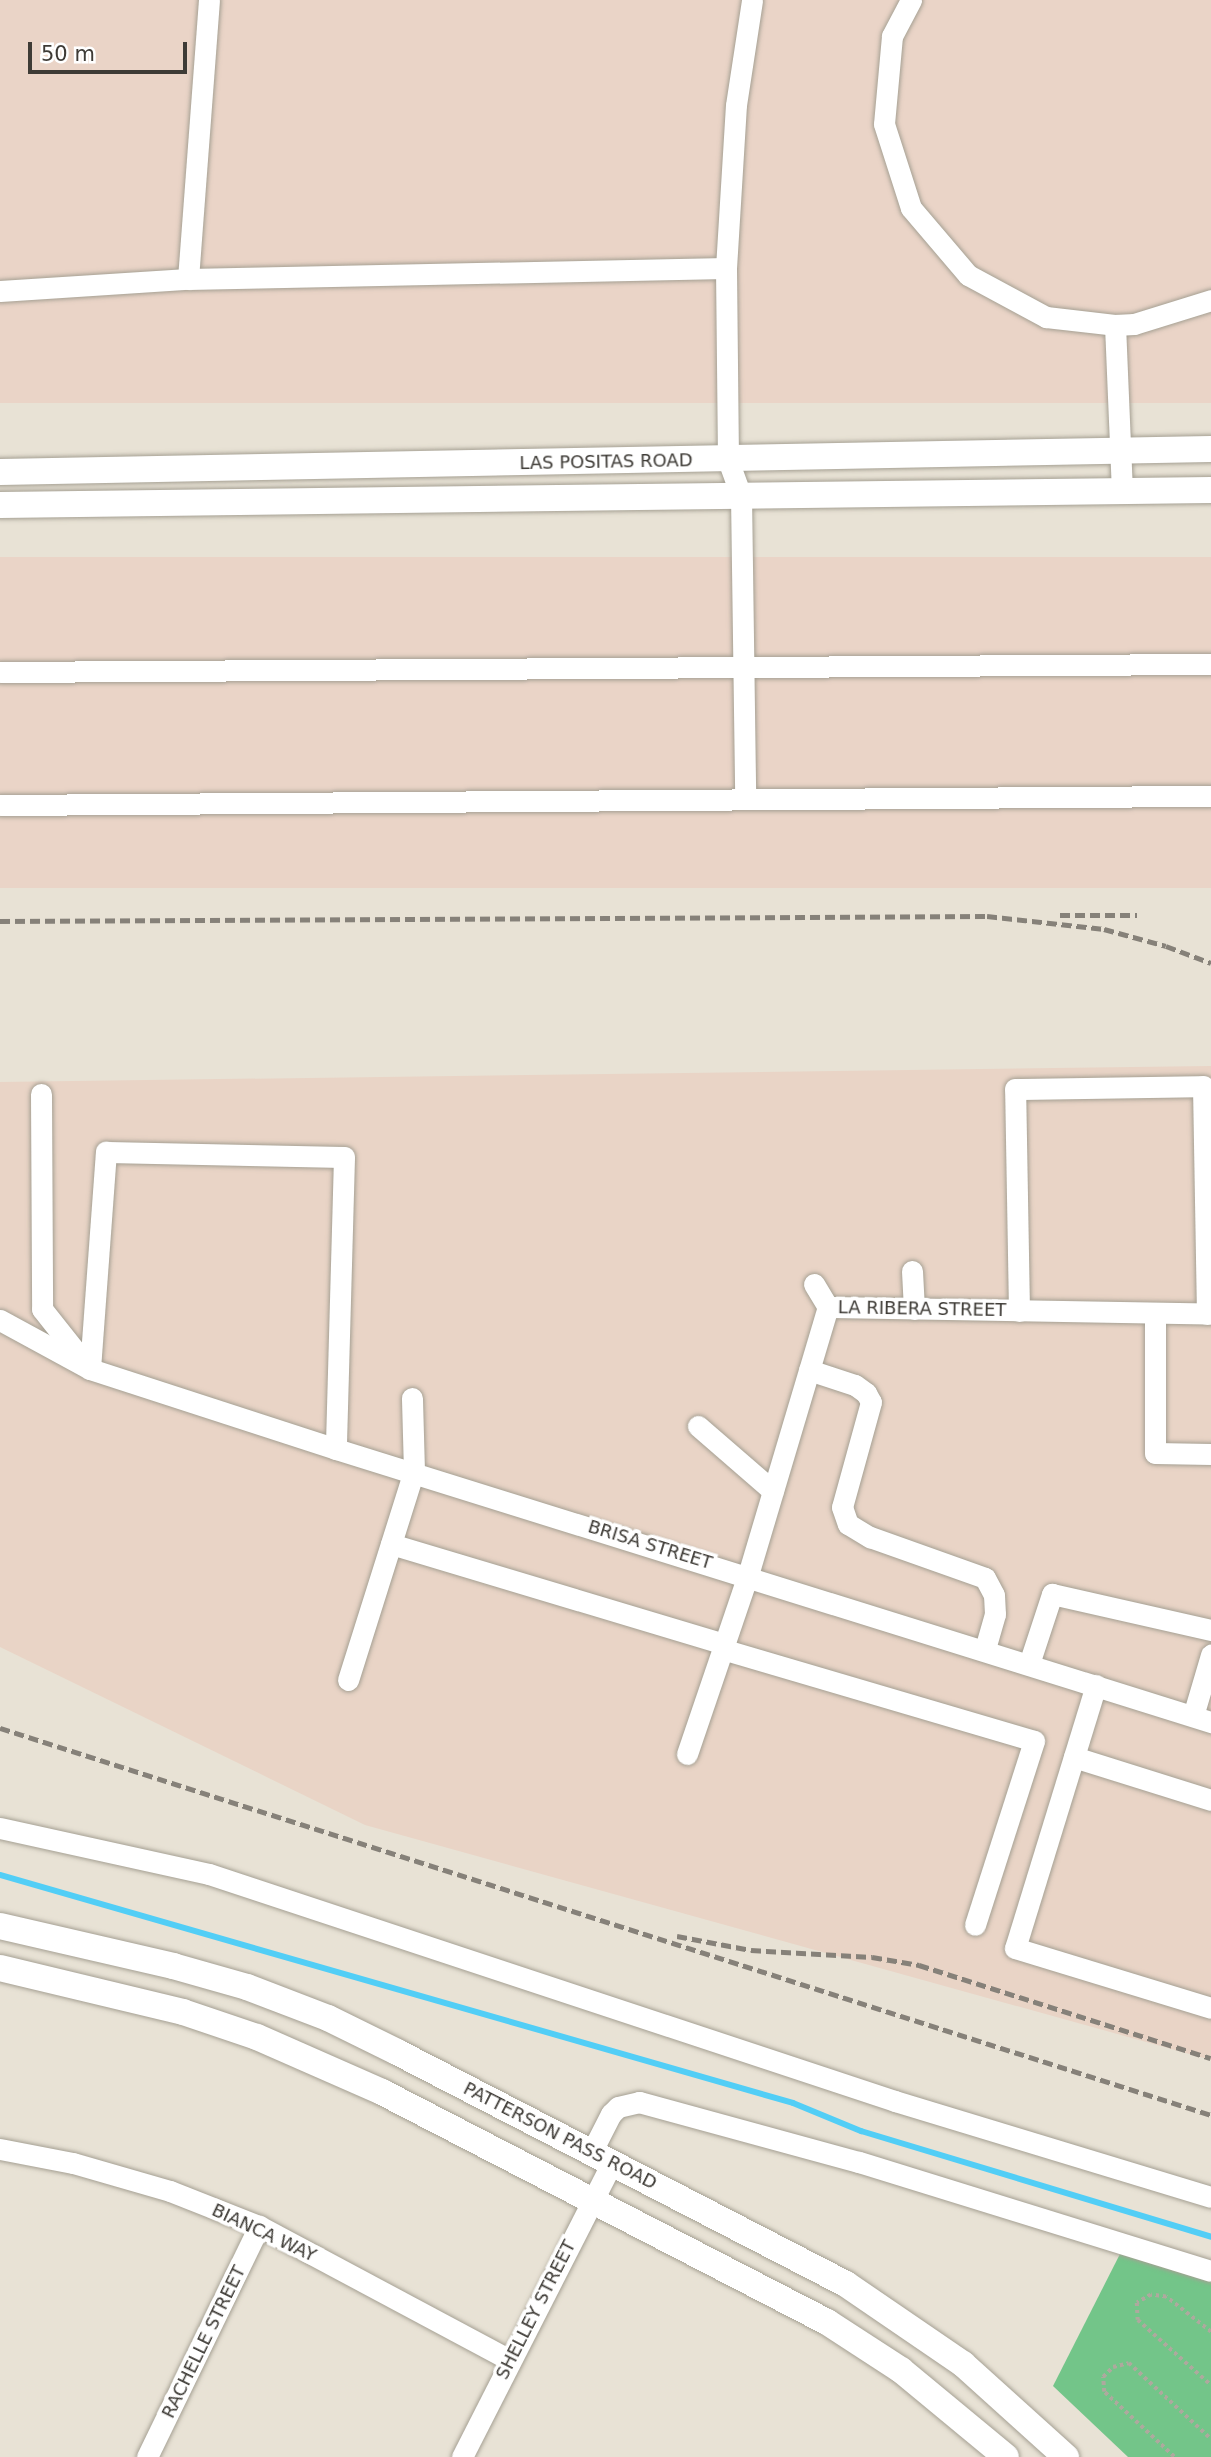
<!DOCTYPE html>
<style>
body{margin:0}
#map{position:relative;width:1211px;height:2457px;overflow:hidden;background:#e8e2d5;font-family:"DejaVu Sans",sans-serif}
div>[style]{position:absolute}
.commercial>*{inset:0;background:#e9d4c6}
.industrial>*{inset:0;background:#ead4c7;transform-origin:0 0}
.green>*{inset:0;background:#73c589}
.stream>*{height:6px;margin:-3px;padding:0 3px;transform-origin:3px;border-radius:3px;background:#52cef6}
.path>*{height:3.5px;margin-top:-1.75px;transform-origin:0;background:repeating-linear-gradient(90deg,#aea99e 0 3.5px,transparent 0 7px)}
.roads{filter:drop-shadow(0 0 2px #a5a093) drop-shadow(0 0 2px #a5a093)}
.minor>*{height:21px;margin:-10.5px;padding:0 10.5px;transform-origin:10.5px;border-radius:10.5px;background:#fff}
.major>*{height:26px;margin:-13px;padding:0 13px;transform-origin:13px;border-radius:13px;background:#fff}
.rail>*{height:5px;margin-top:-2.5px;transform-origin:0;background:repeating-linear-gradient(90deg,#868179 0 10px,transparent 0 15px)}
span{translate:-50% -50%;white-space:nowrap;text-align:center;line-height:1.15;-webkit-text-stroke:7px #fff;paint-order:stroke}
.street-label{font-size:18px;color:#3e3b36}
.scale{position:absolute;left:28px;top:42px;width:159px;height:32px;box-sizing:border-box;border:4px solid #3e3b36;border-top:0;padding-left:9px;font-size:21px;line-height:24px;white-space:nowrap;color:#3e3b36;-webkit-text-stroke:5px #fff;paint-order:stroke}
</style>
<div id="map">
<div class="commercial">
<div style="clip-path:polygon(1211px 1066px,1211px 2060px,365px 1825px,0 1647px,0 1082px)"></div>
</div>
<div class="industrial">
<div style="left:0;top:0;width:1211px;height:403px"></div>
<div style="left:1211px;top:557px;width:331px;height:1211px;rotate:90deg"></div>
</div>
<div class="green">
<div style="clip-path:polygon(1121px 2252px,1211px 2281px,1211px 2457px,1128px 2457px,1053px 2386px)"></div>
</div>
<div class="stream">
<div style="left:0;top:1875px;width:825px;rotate:16.04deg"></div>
<div style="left:793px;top:2103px;width:74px;rotate:22.4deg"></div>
<div style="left:861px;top:2131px;width:366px;rotate:16.8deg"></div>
</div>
<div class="path">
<div style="left:1211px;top:2332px;width:57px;rotate:-142.1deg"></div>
<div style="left:1166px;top:2297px;width:15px;rotate:-172deg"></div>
<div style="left:1151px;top:2295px;width:16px;rotate:150deg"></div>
<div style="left:1137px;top:2303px;width:17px;rotate:87deg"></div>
<div style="left:1138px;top:2320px;width:98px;rotate:41.7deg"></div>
<div style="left:1174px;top:2457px;width:96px;rotate:-137.1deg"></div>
<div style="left:1104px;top:2392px;width:15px;rotate:-94deg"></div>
<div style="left:1103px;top:2377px;width:14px;rotate:-45deg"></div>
<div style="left:1113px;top:2367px;width:16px;rotate:-14deg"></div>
<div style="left:1129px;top:2363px;width:112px;rotate:42.8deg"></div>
</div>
<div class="roads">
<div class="minor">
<div style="left:911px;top:0;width:41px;rotate:117.8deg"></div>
<div style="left:892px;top:36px;width:88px;rotate:95.2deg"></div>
<div style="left:884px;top:124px;width:88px;rotate:72.2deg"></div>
<div style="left:911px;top:208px;width:88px;rotate:49.6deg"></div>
<div style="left:968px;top:275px;width:89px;rotate:28.3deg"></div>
<div style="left:1046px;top:317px;width:69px;rotate:6.6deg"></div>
<div style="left:1115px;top:325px;width:19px;rotate:-3deg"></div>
<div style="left:1134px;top:324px;width:81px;rotate:-17.3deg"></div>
<div style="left:726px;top:268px;width:163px;rotate:-86.5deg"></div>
<div style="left:736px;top:105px;width:106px;rotate:-81.3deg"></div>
<div style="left:188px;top:279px;width:280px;rotate:-85.7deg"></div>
<div style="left:0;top:291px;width:188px;rotate:-3.7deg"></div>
<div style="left:188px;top:279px;width:538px;rotate:-1.17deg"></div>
<div style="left:726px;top:268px;width:192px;rotate:89.4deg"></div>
<div style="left:728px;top:460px;width:37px;rotate:70deg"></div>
<div style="left:741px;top:495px;width:304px;rotate:89.2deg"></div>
<div style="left:1115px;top:325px;width:166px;rotate:87.6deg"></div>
<div style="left:0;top:672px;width:1211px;rotate:-0.38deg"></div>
<div style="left:0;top:805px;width:1211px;rotate:-0.43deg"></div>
<div style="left:41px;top:1094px;width:215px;rotate:89.7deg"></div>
<div style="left:42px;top:1309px;width:68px;rotate:51.6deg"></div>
<div style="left:912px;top:1271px;width:38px;rotate:87deg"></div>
<div style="left:814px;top:1284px;width:27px;rotate:59deg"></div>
<div style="left:1019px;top:1311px;width:222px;rotate:-91deg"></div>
<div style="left:1015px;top:1089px;width:188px;rotate:-0.9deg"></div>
<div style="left:1203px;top:1086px;width:228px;rotate:89deg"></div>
<div style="left:1155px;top:1313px;width:140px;rotate:90deg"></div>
<div style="left:1155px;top:1453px;width:56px;rotate:1deg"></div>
<div style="left:0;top:1320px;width:102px;rotate:28.6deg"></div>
<div style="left:90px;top:1369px;width:259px;rotate:18deg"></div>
<div style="left:336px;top:1449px;width:917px;rotate:17.33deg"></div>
<div style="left:90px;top:1369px;width:218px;rotate:-85.8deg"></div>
<div style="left:106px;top:1152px;width:238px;rotate:1.2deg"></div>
<div style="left:344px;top:1157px;width:292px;rotate:91.6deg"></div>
<div style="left:809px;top:1370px;width:48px;rotate:18.1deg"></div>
<div style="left:855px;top:1385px;width:14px;rotate:36deg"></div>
<div style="left:866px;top:1393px;width:10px;rotate:61deg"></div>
<div style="left:871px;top:1402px;width:109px;rotate:105.4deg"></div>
<div style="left:842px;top:1507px;width:18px;rotate:71deg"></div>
<div style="left:848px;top:1524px;width:26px;rotate:31deg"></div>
<div style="left:870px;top:1537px;width:122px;rotate:19.6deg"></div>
<div style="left:985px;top:1578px;width:19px;rotate:62deg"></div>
<div style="left:994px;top:1595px;width:19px;rotate:87deg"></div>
<div style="left:995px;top:1614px;width:37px;rotate:106deg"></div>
<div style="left:698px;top:1426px;width:99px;rotate:40.9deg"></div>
<div style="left:391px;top:1544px;width:348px;rotate:16.7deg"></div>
<div style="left:722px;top:1649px;width:325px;rotate:16.4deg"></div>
<div style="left:1034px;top:1741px;width:193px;rotate:107.8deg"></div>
<div style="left:1029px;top:1664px;width:74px;rotate:-71.8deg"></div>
<div style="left:1052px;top:1594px;width:163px;rotate:12.8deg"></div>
<div style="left:348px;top:1680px;width:219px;rotate:-72.5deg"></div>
<div style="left:414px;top:1471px;width:73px;rotate:-91.6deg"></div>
<div style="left:1096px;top:1685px;width:275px;rotate:107.1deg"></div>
<div style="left:1015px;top:1948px;width:205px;rotate:17deg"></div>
<div style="left:1193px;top:1716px;width:64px;rotate:-73.6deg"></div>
<div style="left:687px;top:1754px;width:189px;rotate:-71.2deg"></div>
<div style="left:748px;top:1575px;width:280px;rotate:-73.4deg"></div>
<div style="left:828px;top:1307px;width:383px;rotate:1deg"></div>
<div style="left:1074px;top:1757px;width:144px;rotate:17.4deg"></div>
<div style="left:0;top:1828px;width:214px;rotate:12.4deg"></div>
<div style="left:209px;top:1874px;width:723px;rotate:18.31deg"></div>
<div style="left:895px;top:2101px;width:330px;rotate:16.9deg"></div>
<div style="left:0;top:2149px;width:74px;rotate:10.9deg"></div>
<div style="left:73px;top:2163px;width:101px;rotate:16.1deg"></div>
<div style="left:170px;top:2191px;width:96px;rotate:21.5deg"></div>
<div style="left:259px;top:2226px;width:285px;rotate:28.1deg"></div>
<div style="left:591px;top:2153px;width:44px;rotate:-62.9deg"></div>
<div style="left:611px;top:2114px;width:10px;rotate:-45deg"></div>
<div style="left:618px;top:2107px;width:22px;rotate:-13deg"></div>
<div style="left:639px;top:2102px;width:228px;rotate:15.3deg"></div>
<div style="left:859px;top:2162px;width:368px;rotate:17.2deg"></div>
<div style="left:147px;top:2457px;width:257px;rotate:-64.1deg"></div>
<div style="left:462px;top:2457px;width:330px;rotate:-63deg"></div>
</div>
<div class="major">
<div style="left:0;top:472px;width:1211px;rotate:-1.09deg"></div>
<div style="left:0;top:505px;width:1211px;rotate:-0.71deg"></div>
<div style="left:0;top:1926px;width:178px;rotate:13deg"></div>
<div style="left:173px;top:1966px;width:77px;rotate:15.8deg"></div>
<div style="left:247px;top:1987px;width:87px;rotate:20.9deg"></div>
<div style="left:328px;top:2018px;width:77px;rotate:26.2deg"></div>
<div style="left:397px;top:2052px;width:505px;rotate:27.33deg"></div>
<div style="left:846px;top:2284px;width:142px;rotate:34.4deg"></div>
<div style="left:963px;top:2364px;width:139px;rotate:42.1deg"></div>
<div style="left:0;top:1968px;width:188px;rotate:13.5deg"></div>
<div style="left:183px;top:2012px;width:78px;rotate:18.7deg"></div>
<div style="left:257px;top:2037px;width:137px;rotate:23.7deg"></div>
<div style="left:382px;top:2092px;width:501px;rotate:27.33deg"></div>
<div style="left:827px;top:2322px;width:88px;rotate:33deg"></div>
<div style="left:901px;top:2370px;width:136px;rotate:39.6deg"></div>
</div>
</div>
<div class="rail">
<div style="left:1060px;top:915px;width:77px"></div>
<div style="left:0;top:921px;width:987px;rotate:-0.29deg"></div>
<div style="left:987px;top:916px;width:118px;rotate:6.3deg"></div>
<div style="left:1104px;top:929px;width:64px;rotate:15.3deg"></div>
<div style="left:1166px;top:946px;width:48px;rotate:20.7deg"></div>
<div style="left:0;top:1728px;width:1271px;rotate:17.72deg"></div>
<div style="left:677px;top:1936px;width:75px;rotate:10.7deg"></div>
<div style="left:751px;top:1950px;width:121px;rotate:3.3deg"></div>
<div style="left:872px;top:1957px;width:48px;rotate:9.7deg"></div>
<div style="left:919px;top:1965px;width:306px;rotate:17.7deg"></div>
</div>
<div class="street-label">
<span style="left:606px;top:462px;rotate:-1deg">LAS POSITAS ROAD</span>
<span style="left:922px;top:1309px;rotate:1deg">LA RIBERA STREET</span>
<span style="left:650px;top:1545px;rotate:17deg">BRISA STREET</span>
<span style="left:560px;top:2136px;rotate:27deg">PATTERSON PASS ROAD</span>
<span style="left:264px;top:2233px;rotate:25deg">BIANCA WAY</span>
<span style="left:536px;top:2310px;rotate:-63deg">SHELLEY STREET</span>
<span style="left:204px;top:2342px;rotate:-64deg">RACHELLE STREET</span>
</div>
<div class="scale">50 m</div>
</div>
